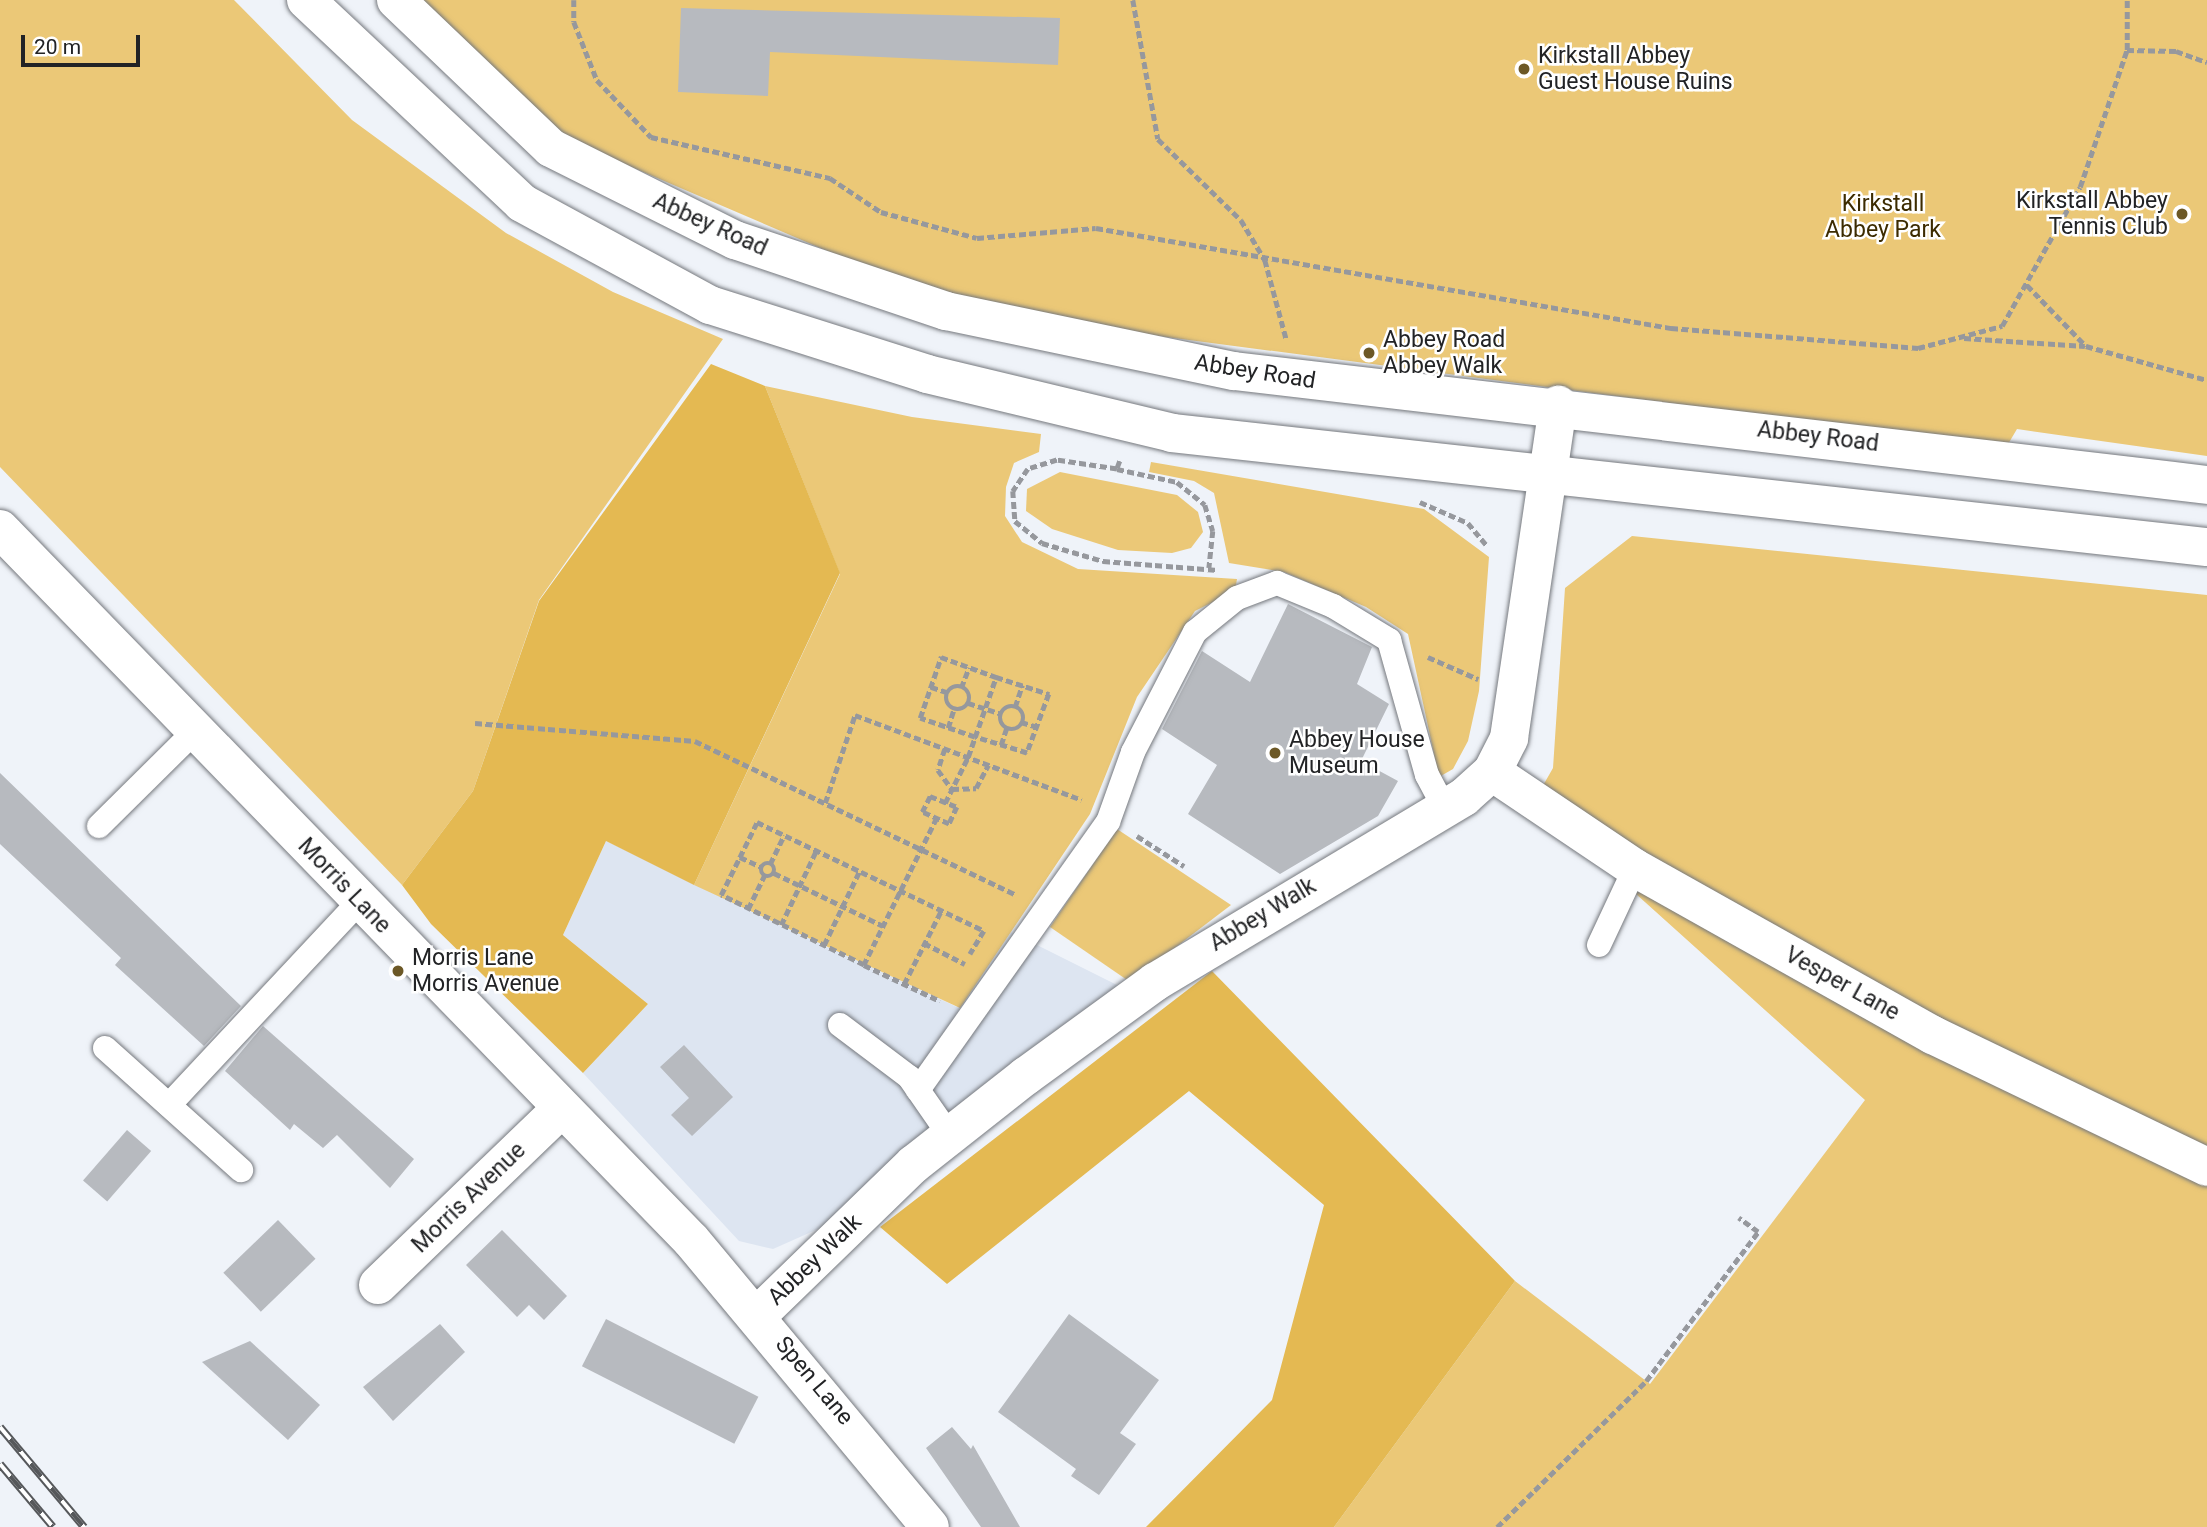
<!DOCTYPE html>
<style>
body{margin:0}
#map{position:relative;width:2207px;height:1527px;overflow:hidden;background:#eff3f9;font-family:Roboto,sans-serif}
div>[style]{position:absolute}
.built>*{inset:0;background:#dde5f1}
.green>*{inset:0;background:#ebc877}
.forest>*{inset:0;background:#e4b952}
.building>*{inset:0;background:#b7babf;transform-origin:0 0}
.path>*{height:4.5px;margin-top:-2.25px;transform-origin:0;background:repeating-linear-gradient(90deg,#96989d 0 7px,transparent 0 10.5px)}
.path>.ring{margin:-2.25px;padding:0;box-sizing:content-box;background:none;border:4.5px solid #96989d;border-radius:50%}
.roads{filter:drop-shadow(0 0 2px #75787d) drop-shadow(0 0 2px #75787d)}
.service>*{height:24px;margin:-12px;padding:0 12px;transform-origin:12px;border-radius:12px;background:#fff}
.minor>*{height:38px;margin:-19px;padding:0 19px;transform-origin:19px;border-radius:19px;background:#fff}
.tertiary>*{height:38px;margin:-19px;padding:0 19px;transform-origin:19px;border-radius:19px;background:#fff}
.primary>*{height:38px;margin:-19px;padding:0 19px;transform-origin:19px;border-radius:19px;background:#fff}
.rail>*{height:8px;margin-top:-4px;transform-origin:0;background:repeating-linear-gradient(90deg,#fff 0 16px,#56585b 0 32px);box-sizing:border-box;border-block:2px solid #56585b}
.dots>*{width:19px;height:19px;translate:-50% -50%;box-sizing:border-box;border:4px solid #fff;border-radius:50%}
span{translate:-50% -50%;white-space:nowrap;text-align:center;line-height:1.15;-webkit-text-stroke:5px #fff;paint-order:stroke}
.poi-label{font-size:23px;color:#222325}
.left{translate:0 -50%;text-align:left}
.right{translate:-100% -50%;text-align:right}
.park-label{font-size:23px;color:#3c2b00}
.street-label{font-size:23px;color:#222325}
.scale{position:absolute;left:21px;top:35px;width:119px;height:32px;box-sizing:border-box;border:4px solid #222325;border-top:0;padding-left:9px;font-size:21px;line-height:24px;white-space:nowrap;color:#222325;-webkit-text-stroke:5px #fff;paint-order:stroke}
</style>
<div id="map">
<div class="built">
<div style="clip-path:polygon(606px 841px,959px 1008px,1011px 932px,1123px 988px,836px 1221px,773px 1249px,739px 1241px,583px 1073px,648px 1004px,563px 935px)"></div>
</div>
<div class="green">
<div style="clip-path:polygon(0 0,234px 0,352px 120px,506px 233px,613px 292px,723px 339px,539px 600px,473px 791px,402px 885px,0 467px)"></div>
<div style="clip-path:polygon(419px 0,2207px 0,2207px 456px,2017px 429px,2001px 456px,1730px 411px,1151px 335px,909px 286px,559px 136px)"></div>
<div style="clip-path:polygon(765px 386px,912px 417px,1041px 434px,1039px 452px,1014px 463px,1006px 487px,1005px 516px,1022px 542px,1078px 569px,1237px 579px,1235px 591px,1195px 611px,1137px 697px,1090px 814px,960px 1008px,694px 885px,840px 574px)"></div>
<div style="clip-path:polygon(1151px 462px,1424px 509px,1489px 557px,1479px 691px,1468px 741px,1453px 769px,1439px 777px,1408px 634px,1366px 607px,1284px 572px,1229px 563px,1214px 493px,1194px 481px,1149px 472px)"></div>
<div style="clip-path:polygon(1060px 472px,1177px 495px,1198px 512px,1203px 532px,1191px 548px,1172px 553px,1118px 550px,1052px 529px,1026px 511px,1027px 489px)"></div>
<div style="clip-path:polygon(1632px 536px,2207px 595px,2207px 1527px,1334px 1527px,1515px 1281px,1650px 1384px,1865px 1100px,1616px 876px,1525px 817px,1553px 768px,1565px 588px)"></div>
<div style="clip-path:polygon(1117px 829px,1231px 905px,1130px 982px,1050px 927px)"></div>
</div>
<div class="forest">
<div style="clip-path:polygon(711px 364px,765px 386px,840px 573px,694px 885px,606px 841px,563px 935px,648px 1004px,583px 1073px,431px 924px,402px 885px,473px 791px,539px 601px)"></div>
<div style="clip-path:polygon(1212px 971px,1515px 1281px,1334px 1527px,1146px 1527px,1272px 1400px,1324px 1205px,1189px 1091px,947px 1284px,880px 1227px)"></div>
</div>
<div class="building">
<div style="clip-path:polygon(681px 8px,1060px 18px,1058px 65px,770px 52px,768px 96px,678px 92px)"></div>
<div style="clip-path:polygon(1288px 604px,1372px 647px,1357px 684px,1389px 704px,1361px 761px,1398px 781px,1378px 816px,1280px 874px,1188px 814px,1217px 765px,1162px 729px,1202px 651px,1250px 682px)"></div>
<div style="clip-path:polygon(0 773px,241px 1006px,204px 1046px,115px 965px,121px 958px,0 844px)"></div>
<div style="clip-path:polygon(263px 1026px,414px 1159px,390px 1188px,337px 1135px,323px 1148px,294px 1124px,290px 1130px,225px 1071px)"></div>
<div style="clip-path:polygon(684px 1045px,733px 1097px,692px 1136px,671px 1115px,689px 1098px,660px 1067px)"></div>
<div style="left:127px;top:1130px;width:32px;height:67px;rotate:41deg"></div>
<div style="left:278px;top:1220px;width:54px;height:76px;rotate:46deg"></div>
<div style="clip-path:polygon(502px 1230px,567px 1296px,544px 1320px,529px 1305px,517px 1317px,466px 1265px)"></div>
<div style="clip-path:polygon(1069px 1314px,1159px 1380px,1120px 1433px,1136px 1444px,1099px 1495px,1071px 1476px,1076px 1469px,998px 1412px)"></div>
<div style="left:606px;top:1319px;width:171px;height:53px;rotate:27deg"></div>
<div style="clip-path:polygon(440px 1324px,465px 1352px,393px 1421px,363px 1387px)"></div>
<div style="clip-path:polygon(250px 1341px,320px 1405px,288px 1440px,202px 1362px)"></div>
<div style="clip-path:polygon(952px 1427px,971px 1449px,973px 1445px,1020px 1527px,981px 1527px,926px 1448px)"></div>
</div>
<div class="path">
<div style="left:574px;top:0;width:22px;rotate:90deg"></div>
<div style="left:574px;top:22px;width:62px;rotate:68.4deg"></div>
<div style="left:597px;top:80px;width:79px;rotate:46.5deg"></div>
<div style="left:651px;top:137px;width:184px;rotate:12.9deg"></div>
<div style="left:830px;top:178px;width:61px;rotate:33.7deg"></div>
<div style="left:881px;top:212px;width:99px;rotate:15.2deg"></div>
<div style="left:977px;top:238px;width:119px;rotate:-4.8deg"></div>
<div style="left:1096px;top:228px;width:584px;rotate:9.87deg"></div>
<div style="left:1671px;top:328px;width:248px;rotate:4.6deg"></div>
<div style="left:1918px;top:348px;width:87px;rotate:-14.7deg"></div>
<div style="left:2002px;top:326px;width:159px;rotate:-60.7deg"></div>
<div style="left:2080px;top:187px;width:145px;rotate:-71.1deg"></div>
<div style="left:2127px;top:50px;width:50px;rotate:-90deg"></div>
<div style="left:1133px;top:0;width:141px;rotate:79.8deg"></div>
<div style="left:1158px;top:139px;width:116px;rotate:44.3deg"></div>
<div style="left:1241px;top:220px;width:47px;rotate:59deg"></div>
<div style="left:1265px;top:260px;width:81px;rotate:74.9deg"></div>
<div style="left:2127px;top:50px;width:49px;rotate:1.2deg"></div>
<div style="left:2176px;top:51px;width:33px;rotate:20deg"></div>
<div style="left:2027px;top:285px;width:85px;rotate:46deg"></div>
<div style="left:2086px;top:346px;width:126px;rotate:15.7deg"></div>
<div style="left:1964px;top:338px;width:121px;rotate:3.8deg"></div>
<div style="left:1120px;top:461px;width:9px;rotate:111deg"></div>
<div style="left:1117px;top:469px;width:61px;rotate:-171.5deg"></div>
<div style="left:1057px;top:460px;width:30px;rotate:163deg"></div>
<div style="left:1028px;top:469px;width:27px;rotate:124deg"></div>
<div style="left:1013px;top:491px;width:30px;rotate:86deg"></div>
<div style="left:1015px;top:521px;width:35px;rotate:39deg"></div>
<div style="left:1042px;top:543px;width:64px;rotate:16.4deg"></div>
<div style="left:1103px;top:561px;width:115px;rotate:4.5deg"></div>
<div style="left:1117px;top:469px;width:61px;rotate:12.2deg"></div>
<div style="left:1177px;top:482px;width:36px;rotate:39deg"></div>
<div style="left:1205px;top:505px;width:27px;rotate:73deg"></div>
<div style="left:1213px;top:531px;width:37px;rotate:96deg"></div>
<div style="left:1420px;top:502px;width:52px;rotate:23.6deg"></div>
<div style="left:1468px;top:523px;width:30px;rotate:50deg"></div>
<div style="left:1428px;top:657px;width:55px;rotate:23.7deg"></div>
<div class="ring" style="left:946px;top:686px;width:19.5px;height:19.5px"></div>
<div style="left:931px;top:687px;width:19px;rotate:18deg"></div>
<div style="left:961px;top:688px;width:22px;rotate:-69deg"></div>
<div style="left:968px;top:703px;width:36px;rotate:18deg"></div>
<div class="ring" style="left:1000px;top:706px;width:19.5px;height:19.5px"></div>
<div style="left:1015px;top:707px;width:23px;rotate:-72deg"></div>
<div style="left:1021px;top:722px;width:17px;rotate:17deg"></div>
<div style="left:475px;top:723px;width:221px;rotate:4.7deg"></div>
<div style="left:695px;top:741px;width:356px;rotate:25.6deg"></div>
<div style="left:948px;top:728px;width:21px;rotate:-73deg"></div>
<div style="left:1001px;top:745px;width:19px;rotate:-72deg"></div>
<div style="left:945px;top:749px;width:22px;rotate:108deg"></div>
<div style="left:938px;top:770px;width:24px;rotate:54deg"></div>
<div style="left:952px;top:789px;width:24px;rotate:-2deg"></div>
<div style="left:976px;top:788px;width:26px;rotate:-62deg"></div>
<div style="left:930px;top:796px;width:29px;rotate:22deg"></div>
<div style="left:957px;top:807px;width:19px;rotate:115deg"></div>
<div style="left:949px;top:824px;width:30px;rotate:-156deg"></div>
<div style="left:922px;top:812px;width:18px;rotate:-63deg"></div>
<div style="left:825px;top:803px;width:93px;rotate:-71.2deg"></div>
<div style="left:855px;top:715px;width:242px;rotate:20.5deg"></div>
<div style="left:945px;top:803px;width:51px;rotate:-63.4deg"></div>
<div style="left:968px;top:757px;width:85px;rotate:-70.7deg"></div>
<div style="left:996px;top:677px;width:56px;rotate:17.8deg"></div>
<div style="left:1049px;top:694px;width:63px;rotate:110.4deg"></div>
<div style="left:1027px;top:753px;width:54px;rotate:-162.9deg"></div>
<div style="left:975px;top:737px;width:58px;rotate:-160.9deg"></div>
<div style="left:920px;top:718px;width:65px;rotate:-71deg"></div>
<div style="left:941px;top:657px;width:59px;rotate:20deg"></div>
<div style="left:937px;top:818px;width:164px;rotate:116.4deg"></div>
<div style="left:864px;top:965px;width:84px;rotate:25.3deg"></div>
<div style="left:1137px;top:836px;width:56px;rotate:32.6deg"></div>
<div style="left:740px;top:857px;width:23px;rotate:25deg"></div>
<div class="ring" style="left:761px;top:863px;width:9.5px;height:9.5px"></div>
<div style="left:770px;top:864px;width:32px;rotate:-64deg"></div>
<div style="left:774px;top:873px;width:121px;rotate:25.9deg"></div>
<div style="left:748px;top:909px;width:37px;rotate:-64deg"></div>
<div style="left:781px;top:925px;width:82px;rotate:-64.7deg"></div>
<div style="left:924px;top:943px;width:46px;rotate:27.1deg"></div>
<div style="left:824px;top:945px;width:81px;rotate:-64.4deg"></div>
<div style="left:864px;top:965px;width:159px;rotate:-153.9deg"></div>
<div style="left:721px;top:895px;width:81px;rotate:-63.7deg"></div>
<div style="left:757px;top:822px;width:252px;rotate:25.6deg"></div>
<div style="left:984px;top:931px;width:27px;rotate:121deg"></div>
<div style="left:904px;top:984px;width:82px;rotate:-63.1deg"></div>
<div style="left:1497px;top:1527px;width:209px;rotate:-44.4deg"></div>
<div style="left:1646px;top:1381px;width:186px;rotate:-53.1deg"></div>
<div style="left:1758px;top:1232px;width:24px;rotate:-144deg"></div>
</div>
<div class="roads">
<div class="service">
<div style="left:99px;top:826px;width:135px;rotate:-44.7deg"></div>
<div style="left:1599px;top:945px;width:85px;rotate:-64.9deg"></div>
<div style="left:840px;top:1025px;width:86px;rotate:37deg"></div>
<div style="left:909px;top:1077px;width:72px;rotate:55.2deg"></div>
<div style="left:105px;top:1048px;width:183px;rotate:41.9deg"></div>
<div style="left:918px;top:1090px;width:329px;rotate:-54.7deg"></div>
<div style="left:1108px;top:822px;width:74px;rotate:-70.3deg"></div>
<div style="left:1133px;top:752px;width:135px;rotate:-62.7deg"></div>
<div style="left:1195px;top:632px;width:54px;rotate:-39deg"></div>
<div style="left:1237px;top:598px;width:43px;rotate:-20.6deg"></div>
<div style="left:1277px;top:583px;width:61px;rotate:22.3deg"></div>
<div style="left:1333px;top:606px;width:66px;rotate:31.3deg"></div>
<div style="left:1389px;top:640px;width:140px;rotate:74.3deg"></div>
<div style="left:1427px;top:775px;width:38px;rotate:62deg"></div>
<div style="left:169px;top:1105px;width:278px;rotate:-46.9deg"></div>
</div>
<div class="minor">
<div style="left:1492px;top:772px;width:172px;rotate:33.9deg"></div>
<div style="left:1635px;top:868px;width:342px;rotate:29.3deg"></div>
<div style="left:1933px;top:1035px;width:304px;rotate:25.7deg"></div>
<div style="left:378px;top:1285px;width:252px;rotate:-43.9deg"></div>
<div style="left:759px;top:1314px;width:216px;rotate:-44.1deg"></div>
<div style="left:914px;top:1164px;width:142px;rotate:-38.2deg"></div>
<div style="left:1026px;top:1076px;width:160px;rotate:-36.1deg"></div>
<div style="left:1155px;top:982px;width:360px;rotate:-30.9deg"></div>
<div style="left:1464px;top:797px;width:38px;rotate:-42deg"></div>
<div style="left:1492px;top:772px;width:38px;rotate:-63deg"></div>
<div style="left:1509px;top:738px;width:337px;rotate:-81.6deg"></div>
</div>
<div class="tertiary">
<div style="left:0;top:529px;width:991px;rotate:45.82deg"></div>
<div style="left:691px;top:1240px;width:373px;rotate:50.2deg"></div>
</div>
<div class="primary">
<div style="left:306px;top:0;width:296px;rotate:43.2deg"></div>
<div style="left:522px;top:203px;width:214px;rotate:28.5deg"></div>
<div style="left:710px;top:305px;width:228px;rotate:17.6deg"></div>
<div style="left:927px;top:374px;width:252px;rotate:13.5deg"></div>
<div style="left:1172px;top:433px;width:1041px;rotate:6.29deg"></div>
<div style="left:396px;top:0;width:214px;rotate:43.7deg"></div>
<div style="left:551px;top:148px;width:206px;rotate:26.6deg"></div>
<div style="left:735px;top:240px;width:223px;rotate:18.6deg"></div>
<div style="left:946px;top:311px;width:294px;rotate:11.8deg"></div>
<div style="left:1234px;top:371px;width:980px;rotate:6.68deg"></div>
</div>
</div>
<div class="rail">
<div style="left:0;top:1427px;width:131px;rotate:50deg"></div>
<div style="left:0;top:1464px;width:82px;rotate:49.9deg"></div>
</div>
<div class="dots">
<div style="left:1524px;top:69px;background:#6c5826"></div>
<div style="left:2182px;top:214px;background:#6c5826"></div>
<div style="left:1369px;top:353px;background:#6c5826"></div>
<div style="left:1275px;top:753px;background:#6c5826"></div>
<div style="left:398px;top:971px;background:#6c5826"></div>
</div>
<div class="poi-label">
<span class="left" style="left:1538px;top:69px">Kirkstall Abbey<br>Guest House Ruins</span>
<span class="right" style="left:2168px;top:214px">Kirkstall Abbey<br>Tennis Club</span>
<span class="left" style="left:1383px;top:353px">Abbey Road<br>Abbey Walk</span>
<span class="left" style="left:1289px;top:753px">Abbey House<br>Museum</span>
<span class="left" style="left:412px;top:971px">Morris Lane<br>Morris Avenue</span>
</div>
<div class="park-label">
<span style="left:1883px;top:217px">Kirkstall<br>Abbey Park</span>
</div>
<div class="street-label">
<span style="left:710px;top:225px;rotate:24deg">Abbey Road</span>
<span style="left:1255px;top:372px;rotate:9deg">Abbey Road</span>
<span style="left:1818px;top:437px;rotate:7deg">Abbey Road</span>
<span style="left:344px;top:886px;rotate:46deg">Morris Lane</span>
<span style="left:1263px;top:915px;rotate:-31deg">Abbey Walk</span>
<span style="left:1842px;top:984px;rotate:29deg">Vesper Lane</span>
<span style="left:469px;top:1198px;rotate:-44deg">Morris Avenue</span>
<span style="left:815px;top:1260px;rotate:-44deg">Abbey Walk</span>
<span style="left:814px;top:1381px;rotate:50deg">Spen Lane</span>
</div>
<div class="scale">20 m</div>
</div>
